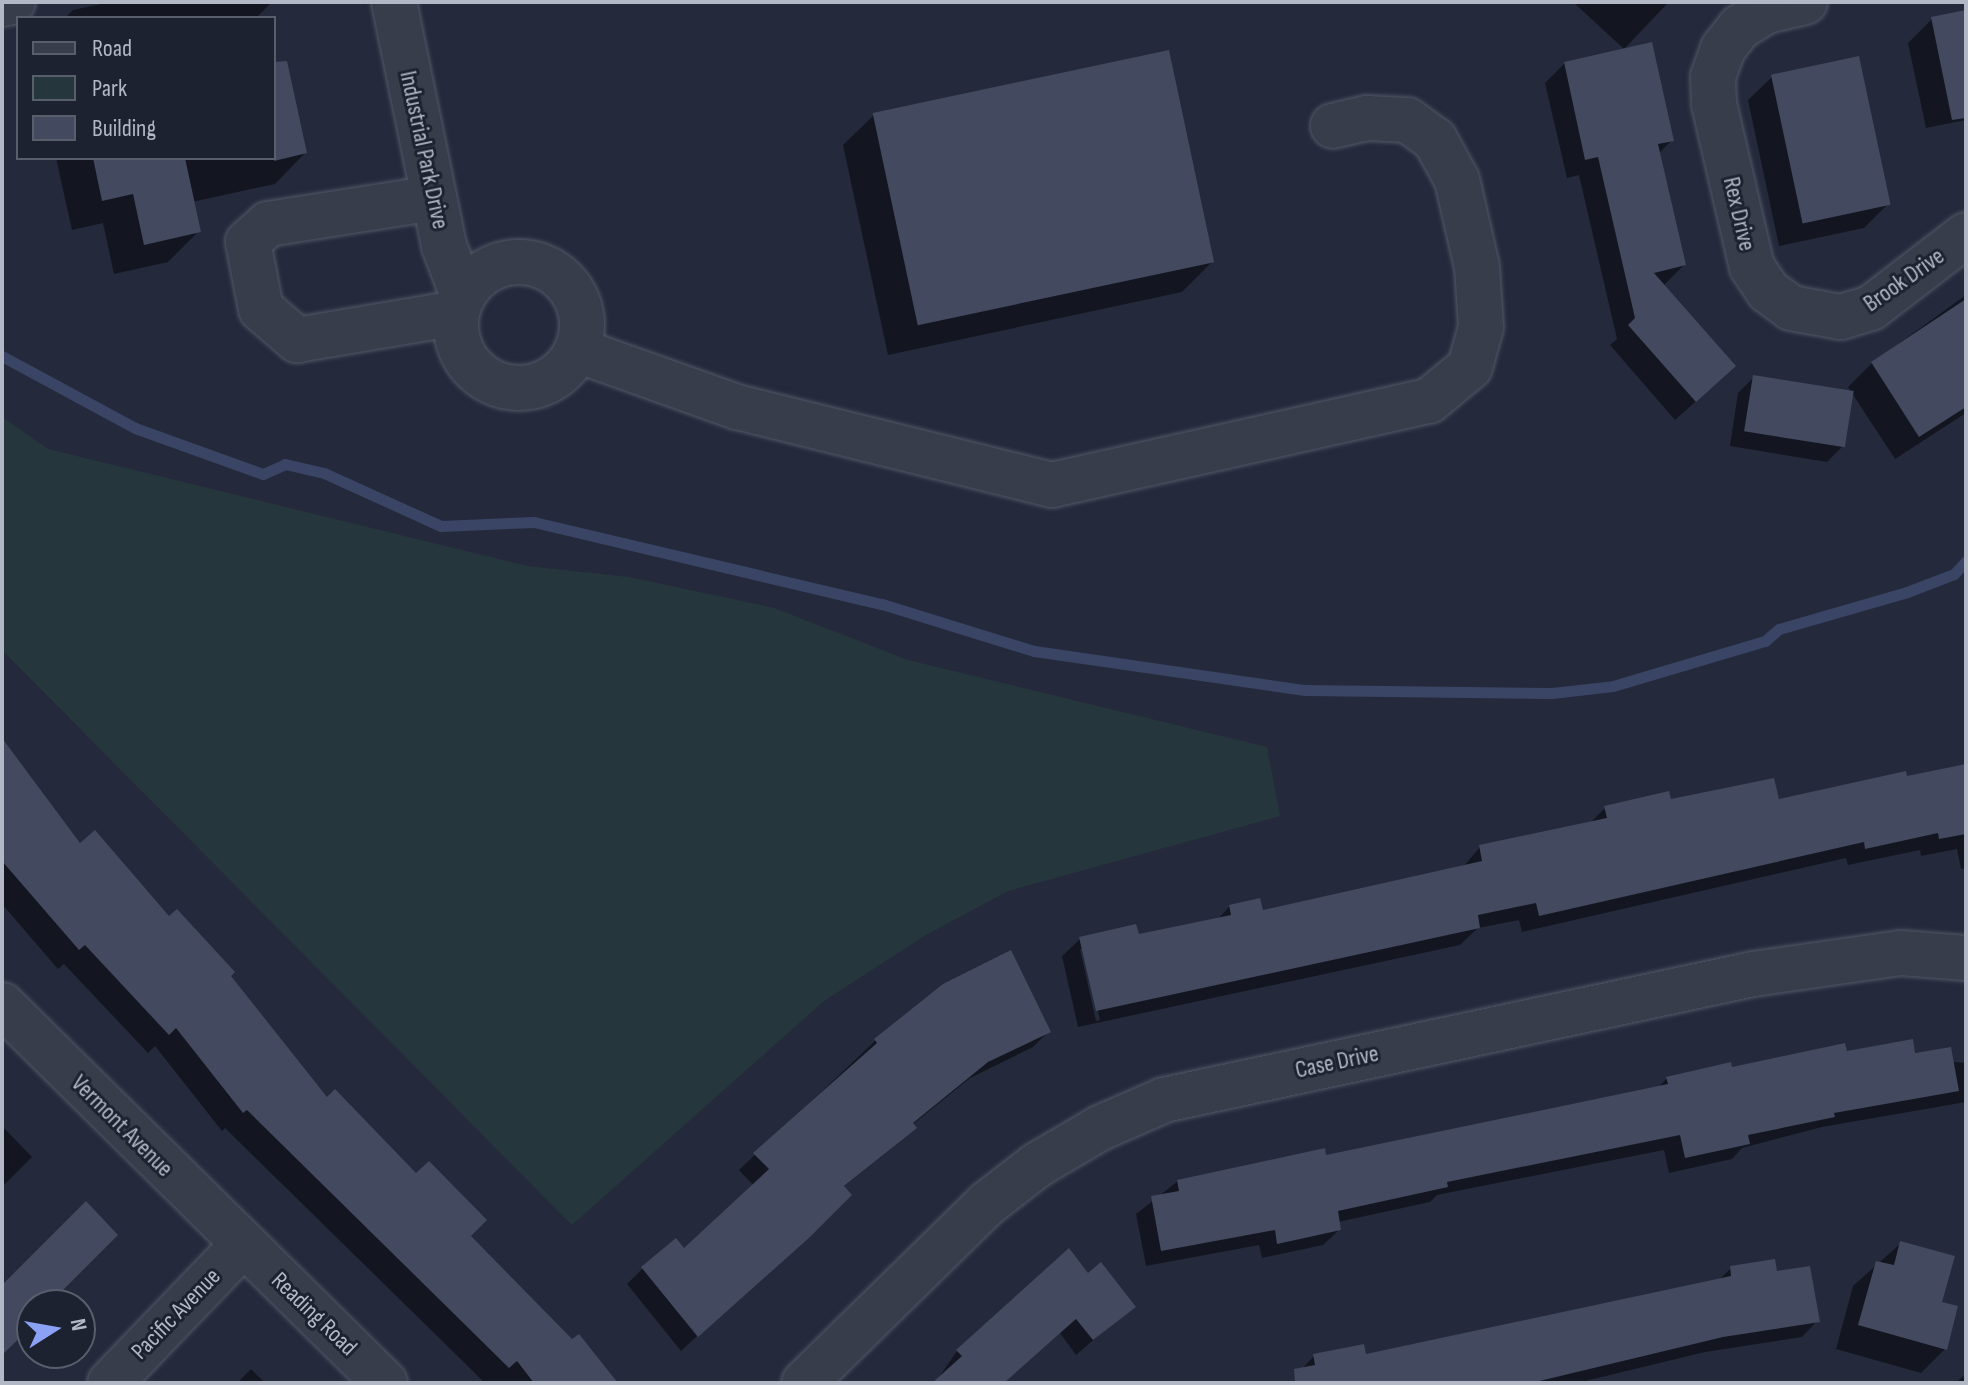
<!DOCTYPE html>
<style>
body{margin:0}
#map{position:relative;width:1968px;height:1385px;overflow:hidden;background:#242a3c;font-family:"Sofia Sans Condensed",sans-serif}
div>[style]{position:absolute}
.green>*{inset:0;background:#26363d}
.shadow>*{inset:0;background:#0007}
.stream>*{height:11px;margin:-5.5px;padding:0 5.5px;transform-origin:5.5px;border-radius:5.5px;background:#3a4464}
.building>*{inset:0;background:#43495e;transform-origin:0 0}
.roads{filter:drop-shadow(0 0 2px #535867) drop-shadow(0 0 2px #535867)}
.minor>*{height:44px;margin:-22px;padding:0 22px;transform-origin:22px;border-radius:22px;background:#383d4c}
.minor>.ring{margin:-22px;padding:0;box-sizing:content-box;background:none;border:44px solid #383d4c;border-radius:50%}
span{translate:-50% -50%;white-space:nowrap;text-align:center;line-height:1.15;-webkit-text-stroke:6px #1d2231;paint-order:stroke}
.street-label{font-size:24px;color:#b3b8c7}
.frame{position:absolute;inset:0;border:4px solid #b3b8c7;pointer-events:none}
.legend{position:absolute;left:16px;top:16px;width:260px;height:144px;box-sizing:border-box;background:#1d2231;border:2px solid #595e6d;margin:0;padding:10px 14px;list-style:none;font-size:24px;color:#b3b8c7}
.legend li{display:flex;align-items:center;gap:16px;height:40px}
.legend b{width:40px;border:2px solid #595e6d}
.north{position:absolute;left:16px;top:1289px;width:80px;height:80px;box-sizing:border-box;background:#1d2231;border:2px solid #595e6d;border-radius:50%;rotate:79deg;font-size:22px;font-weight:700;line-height:32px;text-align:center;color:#b3b8c7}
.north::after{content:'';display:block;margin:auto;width:28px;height:36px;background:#8ba1f5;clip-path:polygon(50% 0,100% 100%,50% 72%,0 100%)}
</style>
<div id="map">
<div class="green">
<div style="clip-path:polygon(2px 417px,48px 449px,527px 566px,629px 577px,774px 608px,908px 660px,1267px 747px,1280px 816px,1008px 891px,924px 936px,824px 1001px,572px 1225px,2px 650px)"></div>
</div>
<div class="shadow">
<div style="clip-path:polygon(110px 2px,272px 2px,256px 18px,65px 18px,73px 10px)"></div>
<div style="clip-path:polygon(1573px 2px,1669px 2px,1624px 49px)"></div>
<div style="clip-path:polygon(1966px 12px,1966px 120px,1926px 128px,1908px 43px,1932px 19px)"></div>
<div style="clip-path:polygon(1565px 63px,1672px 140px,1658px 154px,1684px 265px,1663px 286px,1714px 385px,1675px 420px,1610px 345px,1617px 339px,1579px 175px,1567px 178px,1545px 83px)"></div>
<div style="clip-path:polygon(274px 72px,305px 153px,275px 184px,192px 202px,199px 231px,168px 262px,114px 274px,103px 223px,72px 230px,56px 158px,274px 158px)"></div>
<div style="clip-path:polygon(1772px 77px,1888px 204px,1864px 228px,1779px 246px,1748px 100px)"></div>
<div style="clip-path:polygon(874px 115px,1212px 262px,1182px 292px,888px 355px,843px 145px)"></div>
<div style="clip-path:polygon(1966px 295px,1966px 413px,1895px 459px,1848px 387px,1872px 363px)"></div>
<div style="clip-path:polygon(1754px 377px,1843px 446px,1827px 462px,1730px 446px,1738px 393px)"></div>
<div style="clip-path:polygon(2px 742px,79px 846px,229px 976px,327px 1100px,615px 1383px,485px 1383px,225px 1128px,222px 1131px,155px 1046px,148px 1053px,64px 964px,58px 969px,2px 904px)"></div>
<div style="clip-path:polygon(evenodd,1966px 766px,1966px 868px,1961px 869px,1957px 849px,1921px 856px,1920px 850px,1848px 865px,1846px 858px,1522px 932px,1519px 920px,1478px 928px,1460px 945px,1078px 1027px,1062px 956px,1080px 939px,1137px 937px,1217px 920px,1230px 906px,1261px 913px,1463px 867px,1480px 847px,1589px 824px,1605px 808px,1669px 801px,1777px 802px,1966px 766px,1080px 949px,1084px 949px,1100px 1020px,1096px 1021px,1080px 949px)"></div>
<div style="clip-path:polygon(944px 985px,1049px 1031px,1033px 1047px,970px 1078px,912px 1125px,898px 1143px,842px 1188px,833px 1210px,681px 1351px,627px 1284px,642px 1269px,684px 1251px,754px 1186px,739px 1170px,875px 1041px)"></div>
<div style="clip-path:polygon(1845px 1053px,1966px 1063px,1966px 1102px,1822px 1127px,1742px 1148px,1732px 1159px,1669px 1173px,1664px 1150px,1437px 1195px,1430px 1202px,1338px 1222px,1339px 1230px,1323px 1245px,1262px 1258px,1259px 1245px,1146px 1266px,1136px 1214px,1178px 1181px,1325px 1158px,1658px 1088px,1667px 1078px)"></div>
<div style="clip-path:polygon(2px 1126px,32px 1157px,2px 1187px)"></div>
<div style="clip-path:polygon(1901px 1243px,1940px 1303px,1945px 1349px,1921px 1373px,1836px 1349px,1853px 1286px)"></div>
<div style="clip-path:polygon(1068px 1251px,1087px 1276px,1133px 1306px,1076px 1355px,1060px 1333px,1003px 1383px,935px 1383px,957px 1351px)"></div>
<div style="clip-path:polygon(1731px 1268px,1775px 1274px,1817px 1321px,1802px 1337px,1705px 1352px,1577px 1383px,1301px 1383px,1299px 1372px,1314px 1356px,1365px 1356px,1718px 1281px)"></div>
<div style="clip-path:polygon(251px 1369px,265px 1383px,237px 1383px)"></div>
<div style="clip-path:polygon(1966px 1373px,1966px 1383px,1958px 1383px,1957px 1382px)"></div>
</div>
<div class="stream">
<div style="left:2px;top:356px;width:151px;rotate:28.4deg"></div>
<div style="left:135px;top:428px;width:136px;rotate:19.8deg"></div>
<div style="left:263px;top:474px;width:24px;rotate:-24deg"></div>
<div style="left:285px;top:464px;width:40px;rotate:13deg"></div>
<div style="left:324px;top:473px;width:128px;rotate:24.4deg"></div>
<div style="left:441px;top:526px;width:93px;rotate:-2.5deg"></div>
<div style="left:534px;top:522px;width:358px;rotate:13.3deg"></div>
<div style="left:882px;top:604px;width:159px;rotate:17.2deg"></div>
<div style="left:1034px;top:651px;width:274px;rotate:8.2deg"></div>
<div style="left:1305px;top:690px;width:247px;rotate:0.7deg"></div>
<div style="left:1552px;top:693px;width:61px;rotate:-6.5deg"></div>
<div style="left:1613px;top:686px;width:159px;rotate:-16.5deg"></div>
<div style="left:1765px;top:641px;width:18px;rotate:-41deg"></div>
<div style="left:1779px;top:629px;width:133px;rotate:-16.1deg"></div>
<div style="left:1907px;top:592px;width:50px;rotate:-21deg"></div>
<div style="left:1954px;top:574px;width:18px;rotate:-47deg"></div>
</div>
<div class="building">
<div style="clip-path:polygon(1966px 10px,1966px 118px,1952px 120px,1931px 17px)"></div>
<div style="clip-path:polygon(1652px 42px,1674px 141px,1658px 144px,1686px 265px,1654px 273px,1736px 366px,1696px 402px,1628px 325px,1635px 318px,1598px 157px,1585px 160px,1564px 62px)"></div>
<div style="left:1169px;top:50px;width:217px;height:303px;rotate:78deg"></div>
<div style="left:1859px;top:56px;width:152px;height:90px;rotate:78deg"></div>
<div style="clip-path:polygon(287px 61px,307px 153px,274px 161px,274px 62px)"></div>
<div style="clip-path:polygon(93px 158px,185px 158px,201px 232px,144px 245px,133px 194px,102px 201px)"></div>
<div style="clip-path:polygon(1966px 299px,1966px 407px,1919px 437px,1871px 362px)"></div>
<div style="left:1753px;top:375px;width:102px;height:57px;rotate:9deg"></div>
<div style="clip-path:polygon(2px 738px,80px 843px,95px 830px,169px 916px,177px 909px,235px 972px,231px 976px,327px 1097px,335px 1089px,416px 1173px,429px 1161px,487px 1220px,471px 1236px,572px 1339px,579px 1334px,618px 1383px,534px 1383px,517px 1361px,509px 1368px,247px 1110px,243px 1113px,176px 1028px,169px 1035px,85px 945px,79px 950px,2px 861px)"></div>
<div style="clip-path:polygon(1966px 764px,1966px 834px,1939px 839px,1938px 833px,1865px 849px,1864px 842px,1539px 916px,1536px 903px,1478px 915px,1480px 928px,1096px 1011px,1079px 937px,1136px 924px,1139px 934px,1231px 915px,1229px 905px,1260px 898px,1263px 910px,1482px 861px,1479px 845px,1607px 818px,1604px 806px,1669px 791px,1671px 799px,1774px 778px,1779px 799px,1906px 771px,1907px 776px)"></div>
<div style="clip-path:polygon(1011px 950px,1051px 1032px,988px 1062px,913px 1123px,917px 1128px,844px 1186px,852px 1195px,810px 1237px,698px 1337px,641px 1267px,676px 1238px,684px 1248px,769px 1169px,753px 1153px,877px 1043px,874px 1039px,943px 984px)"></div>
<div style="clip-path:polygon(1913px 1039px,1915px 1053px,1951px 1047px,1959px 1091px,1834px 1113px,1835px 1117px,1748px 1135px,1750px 1144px,1685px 1158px,1680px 1135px,1447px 1182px,1448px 1187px,1338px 1211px,1341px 1230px,1277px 1244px,1275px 1230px,1161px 1251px,1151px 1196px,1179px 1191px,1177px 1180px,1325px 1148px,1326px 1155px,1668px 1084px,1666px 1077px,1731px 1062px,1732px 1067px,1845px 1043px,1847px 1051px)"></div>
<div style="clip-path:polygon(86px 1201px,118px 1235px,48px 1305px,32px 1305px,32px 1326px,2px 1355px,2px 1285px)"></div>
<div style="clip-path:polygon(1900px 1241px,1955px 1256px,1942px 1302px,1958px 1306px,1947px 1350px,1858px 1325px,1876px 1261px,1894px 1265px)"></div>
<div style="clip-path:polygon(1069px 1248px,1088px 1273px,1101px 1262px,1136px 1307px,1093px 1340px,1076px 1319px,1004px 1383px,932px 1383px,962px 1356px,956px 1350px)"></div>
<div style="clip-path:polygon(1775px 1259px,1777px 1271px,1810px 1266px,1820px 1322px,1723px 1337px,1531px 1383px,1295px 1383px,1294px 1369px,1315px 1365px,1313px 1354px,1364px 1344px,1366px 1354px,1731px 1276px,1730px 1266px)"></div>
</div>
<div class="roads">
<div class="minor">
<div style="left:394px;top:2px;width:249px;rotate:78.4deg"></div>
<div style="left:444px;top:246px;width:53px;rotate:69.2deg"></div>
<div style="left:1805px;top:2px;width:40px;rotate:167deg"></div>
<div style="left:1766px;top:11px;width:31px;rotate:148deg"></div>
<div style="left:1740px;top:27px;width:28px;rotate:128deg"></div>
<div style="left:1723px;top:49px;width:30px;rotate:110deg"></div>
<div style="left:1713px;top:77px;width:27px;rotate:88deg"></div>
<div style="left:1714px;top:104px;width:167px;rotate:76.9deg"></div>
<div style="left:1752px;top:267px;width:29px;rotate:56deg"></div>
<div style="left:1768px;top:291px;width:29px;rotate:36deg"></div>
<div style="left:1791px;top:308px;width:51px;rotate:10.2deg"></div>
<div style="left:1841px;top:317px;width:31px;rotate:-17deg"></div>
<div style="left:1871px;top:308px;width:120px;rotate:-37.5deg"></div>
<div style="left:2px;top:4px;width:11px;rotate:-10deg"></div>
<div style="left:434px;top:198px;width:168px;rotate:171.1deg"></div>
<div style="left:268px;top:224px;width:27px;rotate:138deg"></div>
<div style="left:248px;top:242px;width:68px;rotate:79deg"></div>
<div style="left:261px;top:309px;width:48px;rotate:40.7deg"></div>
<div style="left:297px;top:340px;width:162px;rotate:-9.6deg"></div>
<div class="ring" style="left:456px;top:262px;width:82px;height:82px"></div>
<div style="left:577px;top:350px;width:170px;rotate:19.6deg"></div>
<div style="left:737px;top:407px;width:325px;rotate:13.9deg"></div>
<div style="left:1052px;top:485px;width:386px;rotate:-12.6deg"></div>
<div style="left:1429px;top:401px;width:53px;rotate:-39.7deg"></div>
<div style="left:1470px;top:367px;width:41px;rotate:-74.6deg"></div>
<div style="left:1481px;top:327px;width:60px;rotate:-93.8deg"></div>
<div style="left:1477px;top:267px;width:89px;rotate:-102.9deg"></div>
<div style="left:1457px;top:180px;width:46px;rotate:-118.8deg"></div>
<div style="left:1435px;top:140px;width:34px;rotate:-144deg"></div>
<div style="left:1407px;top:120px;width:40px;rotate:-177.1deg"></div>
<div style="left:1367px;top:118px;width:35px;rotate:167deg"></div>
<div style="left:2px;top:1005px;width:538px;rotate:44.62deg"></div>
<div style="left:110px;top:1383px;width:190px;rotate:-46.1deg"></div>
<div style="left:804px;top:1383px;width:257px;rotate:-44.4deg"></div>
<div style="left:988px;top:1203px;width:62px;rotate:-37.8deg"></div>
<div style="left:1037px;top:1165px;width:73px;rotate:-30.4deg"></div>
<div style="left:1100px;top:1128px;width:70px;rotate:-23.6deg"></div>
<div style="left:1164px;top:1100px;width:602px;rotate:-12.07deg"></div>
<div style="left:1753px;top:974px;width:149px;rotate:-8.1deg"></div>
<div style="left:1901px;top:953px;width:65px;rotate:4.4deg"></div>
</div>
</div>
<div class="street-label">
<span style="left:424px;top:150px;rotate:78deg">Industrial Park Drive</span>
<span style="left:1739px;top:214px;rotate:77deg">Rex Drive</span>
<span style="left:1904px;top:280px;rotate:-35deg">Brook Drive</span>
<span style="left:1337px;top:1062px;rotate:-12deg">Case Drive</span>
<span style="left:122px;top:1126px;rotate:45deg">Vermont Avenue</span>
<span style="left:176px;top:1314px;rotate:-46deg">Pacific Avenue</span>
<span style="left:314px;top:1314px;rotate:44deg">Reading Road</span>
</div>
<div class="frame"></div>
<ul class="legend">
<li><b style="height:10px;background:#383d4c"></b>Road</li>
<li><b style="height:22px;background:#26363d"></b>Park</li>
<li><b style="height:22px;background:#43495e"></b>Building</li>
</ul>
<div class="north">N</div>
</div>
